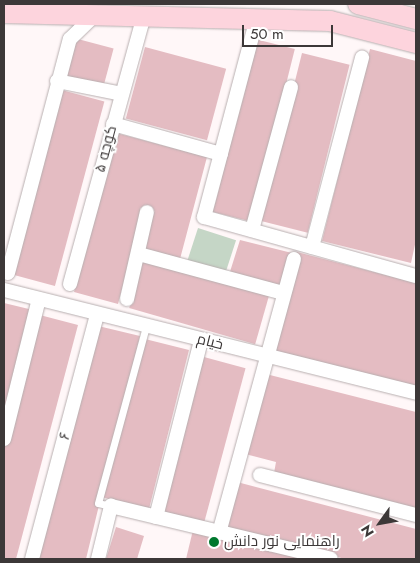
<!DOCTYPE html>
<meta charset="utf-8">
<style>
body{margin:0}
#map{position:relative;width:420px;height:563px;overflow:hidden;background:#fff7f8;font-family:Jost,Cairo,sans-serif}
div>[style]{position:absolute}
.green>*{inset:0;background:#c5d6c6;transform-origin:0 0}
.building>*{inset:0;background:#e4bcc2;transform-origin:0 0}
.roads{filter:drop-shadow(0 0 1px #b8afb0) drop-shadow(0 0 1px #b8afb0)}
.service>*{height:7px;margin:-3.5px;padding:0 3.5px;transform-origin:3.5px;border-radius:3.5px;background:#fff}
.minor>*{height:14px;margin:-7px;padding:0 7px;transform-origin:7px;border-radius:7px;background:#fff}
.secondary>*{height:20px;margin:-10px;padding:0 10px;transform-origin:10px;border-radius:10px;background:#fdd4dd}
.dots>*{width:14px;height:14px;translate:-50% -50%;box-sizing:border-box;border:2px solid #fff;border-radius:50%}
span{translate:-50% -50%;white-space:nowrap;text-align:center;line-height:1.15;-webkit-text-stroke:4px #fff;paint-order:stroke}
.street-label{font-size:15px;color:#3c3838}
.poi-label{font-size:15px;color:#3c3838}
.left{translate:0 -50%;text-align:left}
.frame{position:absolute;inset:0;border:5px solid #3c3838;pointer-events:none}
.north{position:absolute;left:355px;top:498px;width:50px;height:50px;-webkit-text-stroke:4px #fff;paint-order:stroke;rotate:238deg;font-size:14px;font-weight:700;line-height:20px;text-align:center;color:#3c3838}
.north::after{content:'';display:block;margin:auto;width:18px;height:22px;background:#3c3838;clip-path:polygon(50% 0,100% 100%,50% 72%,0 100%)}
.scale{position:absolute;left:242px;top:25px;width:91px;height:22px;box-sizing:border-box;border:2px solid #3c3838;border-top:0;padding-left:6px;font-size:15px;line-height:18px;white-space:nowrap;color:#3c3838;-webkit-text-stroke:4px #fff;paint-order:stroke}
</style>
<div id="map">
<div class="green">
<div style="left:198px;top:228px;width:40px;height:37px;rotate:18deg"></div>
</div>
<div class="building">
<div style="left:74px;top:38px;width:41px;height:41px;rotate:15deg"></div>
<div style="left:255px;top:39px;width:41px;height:178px;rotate:14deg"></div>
<div style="left:145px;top:47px;width:84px;height:74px;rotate:15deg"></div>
<div style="clip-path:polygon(370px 49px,416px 61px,416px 240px,411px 263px,322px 241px)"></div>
<div style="left:302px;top:53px;width:49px;height:173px;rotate:14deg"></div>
<div style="left:58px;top:89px;width:48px;height:191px;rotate:15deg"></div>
<div style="clip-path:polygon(116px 133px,207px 157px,180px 259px,133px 247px,118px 304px,74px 292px)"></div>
<div style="clip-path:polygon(240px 240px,292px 253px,284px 293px,297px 252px,416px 283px,416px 388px,274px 351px,283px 298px,228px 278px)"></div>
<div style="left:143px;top:260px;width:131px;height:50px;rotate:16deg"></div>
<div style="clip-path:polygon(4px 303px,33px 310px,4px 424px)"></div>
<div style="clip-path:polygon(36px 314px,78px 325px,16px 559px,4px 559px,4px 438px)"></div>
<div style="clip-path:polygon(94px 325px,140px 336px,113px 446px,141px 338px,189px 350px,149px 509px,101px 497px,86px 559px,37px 559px)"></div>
<div style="left:204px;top:357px;width:43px;height:163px;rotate:15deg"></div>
<div style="clip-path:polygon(262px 373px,416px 412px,416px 510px,274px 473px,276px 462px,245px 454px)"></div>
<div style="clip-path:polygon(237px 482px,416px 529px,416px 559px,345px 559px,226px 527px)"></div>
<div style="clip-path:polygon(116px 527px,144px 536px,137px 559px,106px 559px)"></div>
<div style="clip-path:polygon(193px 530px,302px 559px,186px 559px)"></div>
</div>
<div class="roads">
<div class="service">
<div style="left:111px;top:506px;width:13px;rotate:-167deg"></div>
<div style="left:98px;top:503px;width:183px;rotate:-74.8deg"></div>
</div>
<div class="minor">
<div style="left:257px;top:18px;width:206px;rotate:104.9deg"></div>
<div style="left:204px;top:217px;width:220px;rotate:15.6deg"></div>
<div style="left:57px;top:81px;width:66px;rotate:11.3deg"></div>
<div style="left:113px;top:124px;width:112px;rotate:15.5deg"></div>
<div style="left:252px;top:230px;width:148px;rotate:-74.7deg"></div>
<div style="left:312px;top:247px;width:196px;rotate:-75.2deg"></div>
<div style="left:139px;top:254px;width:150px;rotate:15.1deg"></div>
<div style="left:8px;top:273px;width:242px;rotate:-75.2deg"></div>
<div style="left:70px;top:39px;width:36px;rotate:-44deg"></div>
<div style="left:70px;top:284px;width:279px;rotate:-74.6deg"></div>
<div style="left:4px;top:290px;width:425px;rotate:14deg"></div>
<div style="left:127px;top:299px;width:89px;rotate:-77.1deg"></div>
<div style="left:4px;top:439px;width:144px;rotate:-76deg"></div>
<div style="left:260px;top:475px;width:161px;rotate:14.4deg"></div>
<div style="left:156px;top:517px;width:183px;rotate:-75.7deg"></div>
<div style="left:219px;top:533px;width:284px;rotate:-74.7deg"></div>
<div style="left:32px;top:559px;width:253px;rotate:-75.1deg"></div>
<div style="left:98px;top:559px;width:55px;rotate:-76.2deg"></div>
<div style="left:111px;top:506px;width:226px;rotate:13.5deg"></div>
</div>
<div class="secondary">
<div style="left:358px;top:4px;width:60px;rotate:14.5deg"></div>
<div style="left:4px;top:13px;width:326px;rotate:1.4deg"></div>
<div style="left:330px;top:21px;width:89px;rotate:14.3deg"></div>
</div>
</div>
<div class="dots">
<div style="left:214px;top:542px;background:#00782e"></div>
</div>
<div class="street-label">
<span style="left:106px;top:149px;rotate:-75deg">کوچه ۵</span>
<span style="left:210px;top:342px;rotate:14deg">خیام</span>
<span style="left:65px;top:436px;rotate:-75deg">۶</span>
</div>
<div class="poi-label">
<span class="left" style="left:224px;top:542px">راهنمایی نور دانش</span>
</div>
<div class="frame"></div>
<div class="north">N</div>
<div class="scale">50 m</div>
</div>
